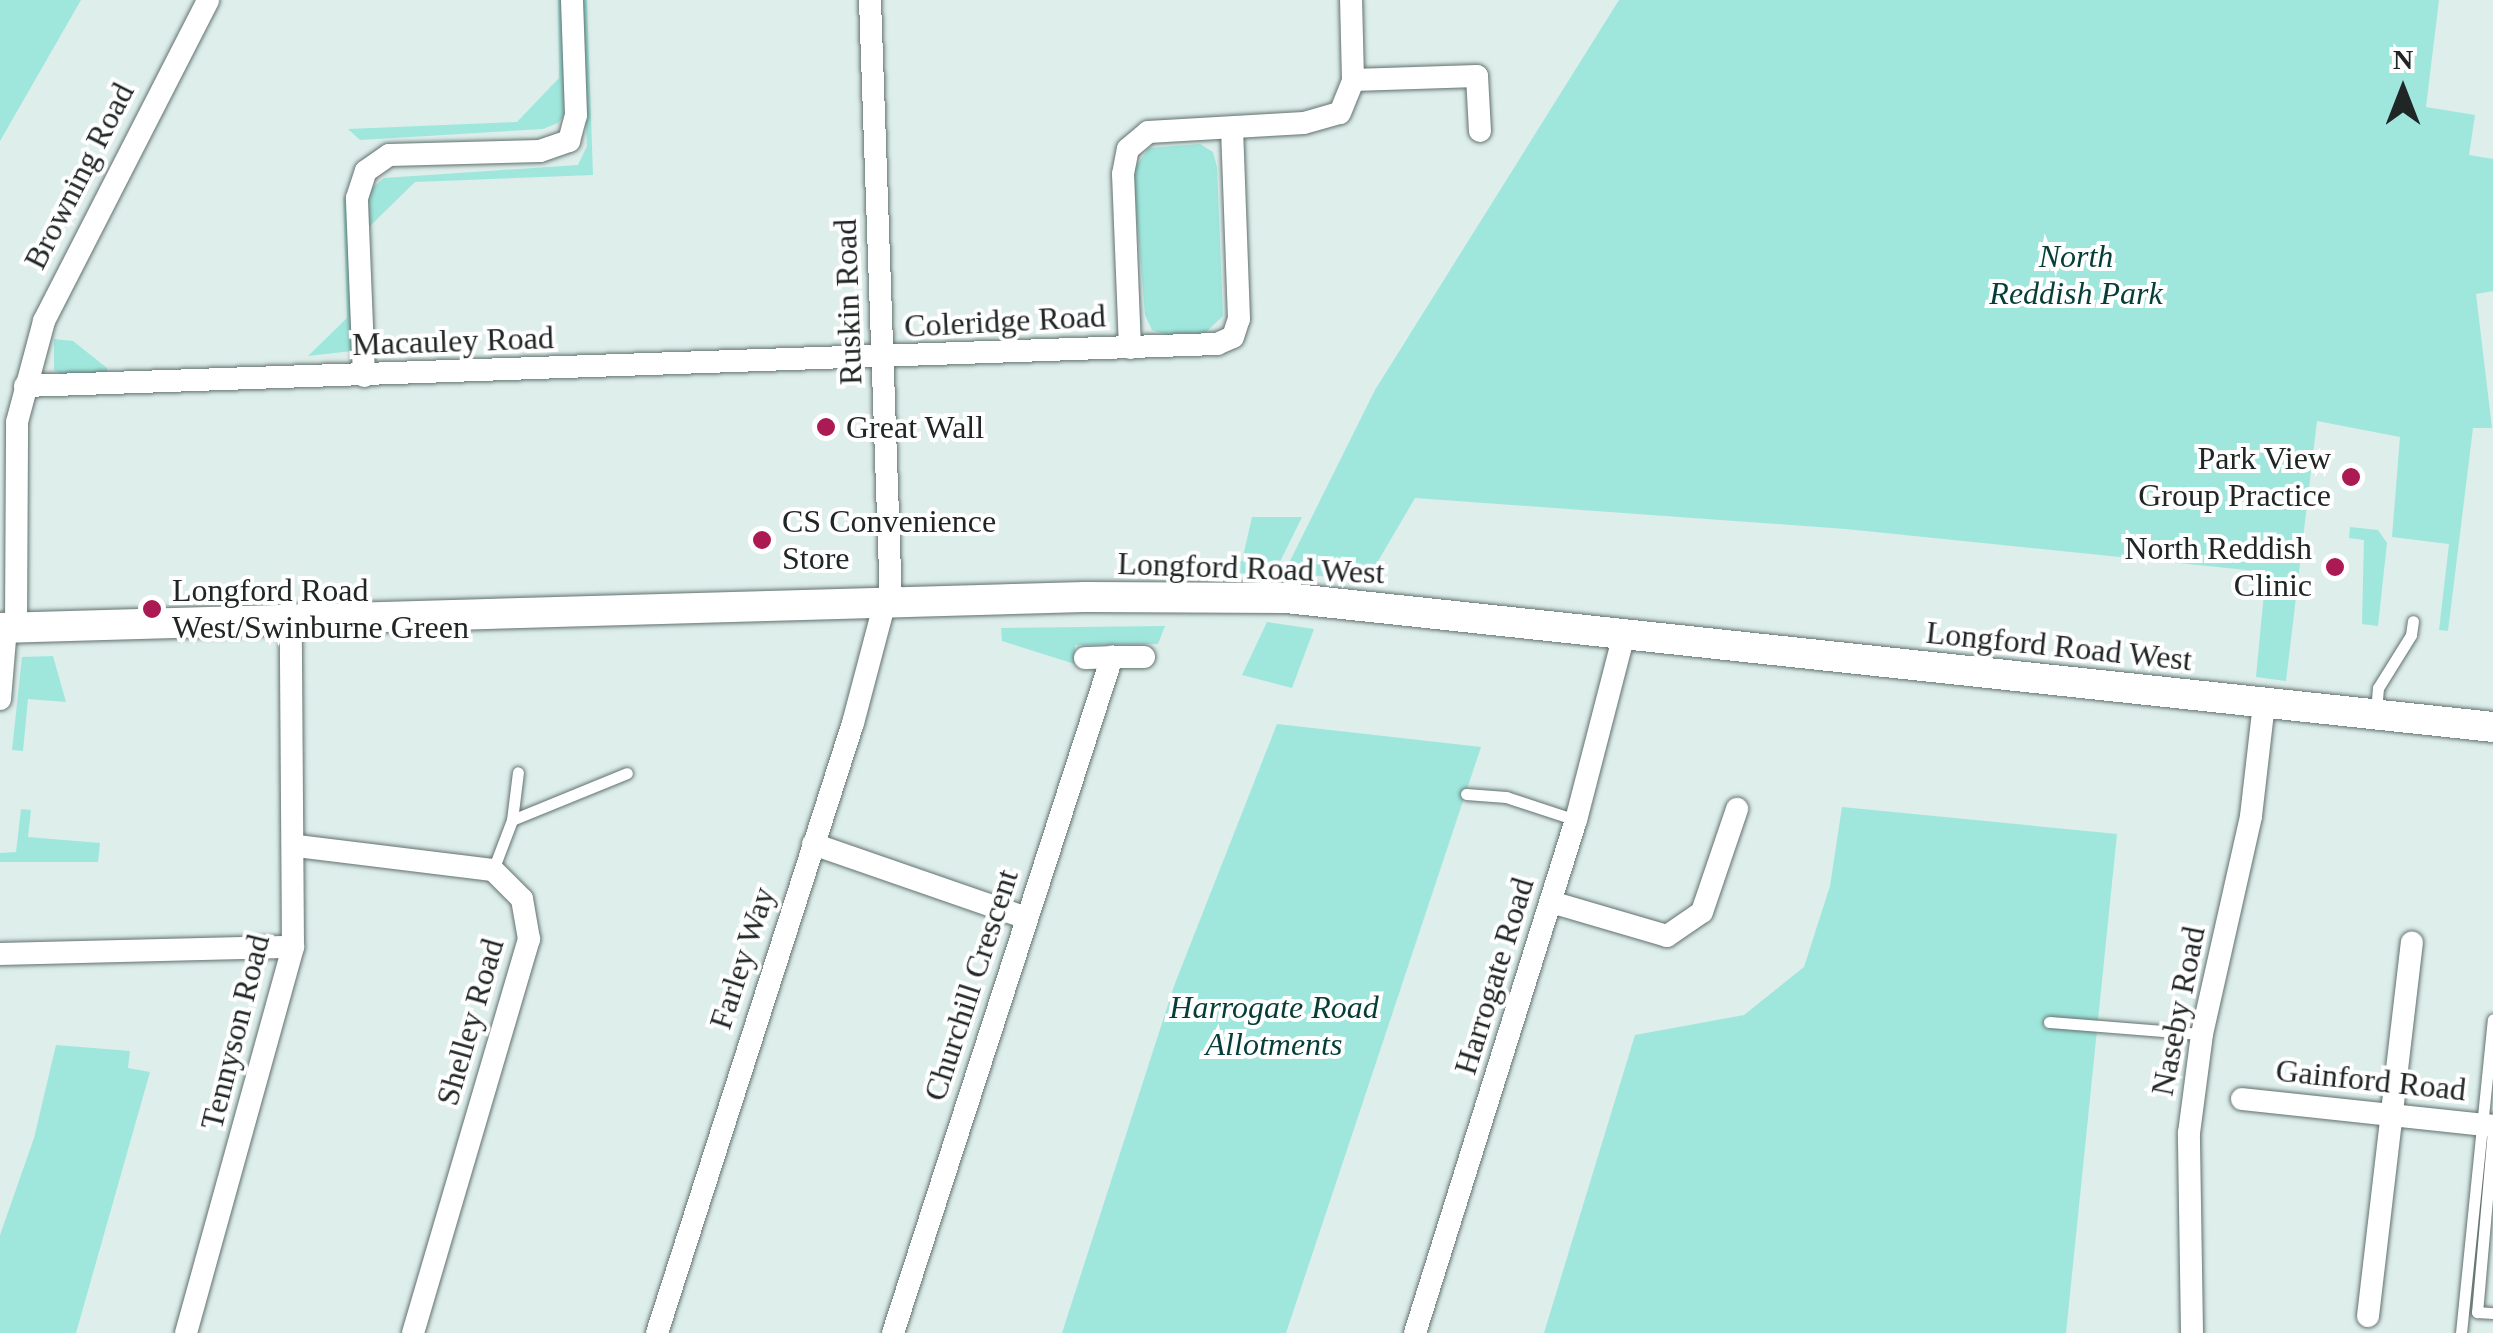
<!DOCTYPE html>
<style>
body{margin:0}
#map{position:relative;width:2493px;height:1333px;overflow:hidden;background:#ddeeeb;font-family:Georgia,serif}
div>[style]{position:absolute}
.green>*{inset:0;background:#9fe7dd}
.roads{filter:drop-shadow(0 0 2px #62716f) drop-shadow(0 0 2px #62716f)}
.service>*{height:11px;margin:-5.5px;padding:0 5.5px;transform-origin:5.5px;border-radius:5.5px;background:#fff}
.minor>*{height:22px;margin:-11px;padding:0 11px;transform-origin:11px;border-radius:11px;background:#fff}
.tertiary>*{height:30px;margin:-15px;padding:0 15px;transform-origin:15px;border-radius:15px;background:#fff}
.dots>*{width:28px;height:28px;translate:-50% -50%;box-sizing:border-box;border:5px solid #fff;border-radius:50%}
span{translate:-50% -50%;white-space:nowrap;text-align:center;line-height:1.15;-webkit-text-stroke:8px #fff;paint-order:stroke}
.street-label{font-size:32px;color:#202625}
.park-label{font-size:32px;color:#053d37;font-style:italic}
.poi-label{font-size:32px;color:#202625}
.left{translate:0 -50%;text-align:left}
.right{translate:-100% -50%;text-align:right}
.north{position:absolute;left:2353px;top:40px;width:100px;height:100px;-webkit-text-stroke:8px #fff;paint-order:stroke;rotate:0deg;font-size:28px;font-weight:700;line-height:40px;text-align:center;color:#202625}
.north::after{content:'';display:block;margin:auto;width:35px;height:45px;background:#202625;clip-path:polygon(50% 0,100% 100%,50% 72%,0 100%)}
</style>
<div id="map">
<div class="green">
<div style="clip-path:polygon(0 0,81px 0,0 141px)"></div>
<div style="clip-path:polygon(558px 0,563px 0,566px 112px,558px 123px,543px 129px,360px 140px,348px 129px,517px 122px,559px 78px)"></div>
<div style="clip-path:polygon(581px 0,587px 0,593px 175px,415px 182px,368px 228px,370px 190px,384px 178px,578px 165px,587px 146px)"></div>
<div style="clip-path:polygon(1619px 0,2439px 0,2426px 107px,2475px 115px,2469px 155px,2493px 159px,2493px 291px,2476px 294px,2492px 428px,2473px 428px,2448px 631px,2439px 630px,2449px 544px,2392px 537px,2400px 437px,2317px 421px,2286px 681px,2256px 677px,2266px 572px,1846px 529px,1415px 498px,1367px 580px,1284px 573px,1375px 390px)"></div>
<div style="clip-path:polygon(1200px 144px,1213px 152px,1217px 167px,1223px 316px,1204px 334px,1168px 335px,1152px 330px,1145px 315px,1133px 170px,1149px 148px)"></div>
<div style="clip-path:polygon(343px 197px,349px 197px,352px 351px,308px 356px,347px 318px)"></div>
<div style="clip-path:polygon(54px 339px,73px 341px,107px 368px,108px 376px,67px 377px,54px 370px)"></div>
<div style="clip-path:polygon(1252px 517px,1302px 517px,1274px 574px,1146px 572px,1145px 565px,1242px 561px)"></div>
<div style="clip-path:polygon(2350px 527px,2378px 530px,2387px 543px,2378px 626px,2362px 624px,2364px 540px,2349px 538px)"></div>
<div style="clip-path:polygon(1267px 622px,1314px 629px,1292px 688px,1242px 675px)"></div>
<div style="clip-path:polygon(1165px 626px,1158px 644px,1075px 645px,1075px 664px,1002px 641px,1001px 628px)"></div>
<div style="clip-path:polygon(53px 656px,66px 702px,28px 699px,23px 751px,12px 750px,22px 657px)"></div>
<div style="clip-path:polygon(1277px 724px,1481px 747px,1286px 1333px,1062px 1333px,1174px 986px)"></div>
<div style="clip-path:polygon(1842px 807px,2117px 834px,2066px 1333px,1544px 1333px,1635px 1035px,1744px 1015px,1804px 967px,1830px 886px)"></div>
<div style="clip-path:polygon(21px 809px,31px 810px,28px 837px,100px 843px,98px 862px,0 862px,0 853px,16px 852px)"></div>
<div style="clip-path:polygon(56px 1045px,130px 1051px,128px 1068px,150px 1072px,76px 1333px,0 1333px,0 1235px,34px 1138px)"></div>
</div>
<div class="roads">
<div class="service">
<div style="left:2376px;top:711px;width:23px;rotate:-85deg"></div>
<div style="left:2378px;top:688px;width:62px;rotate:-58.1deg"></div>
<div style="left:2411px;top:635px;width:14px;rotate:-82deg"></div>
<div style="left:1466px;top:794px;width:40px;rotate:4.3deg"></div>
<div style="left:1506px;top:797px;width:74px;rotate:18.2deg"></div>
<div style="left:512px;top:820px;width:124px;rotate:-22.2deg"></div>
<div style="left:493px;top:870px;width:53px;rotate:-69.2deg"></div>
<div style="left:512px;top:820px;width:48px;rotate:-82.9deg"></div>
<div style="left:2049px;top:1022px;width:153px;rotate:4.5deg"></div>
<div style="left:2493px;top:1130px;width:183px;rotate:95deg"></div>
<div style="left:2477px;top:1312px;width:16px;rotate:4deg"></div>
<div style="left:2461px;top:1333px;width:315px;rotate:-84.2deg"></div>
</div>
<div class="minor">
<div style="left:870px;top:0;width:602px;rotate:88deg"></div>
<div style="left:1353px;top:80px;width:124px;rotate:-1.8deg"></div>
<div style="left:1477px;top:76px;width:55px;rotate:86.9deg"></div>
<div style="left:1130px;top:348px;width:174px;rotate:-92.3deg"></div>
<div style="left:1123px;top:174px;width:25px;rotate:-79deg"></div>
<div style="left:1128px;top:149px;width:26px;rotate:-40deg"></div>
<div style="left:1148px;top:132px;width:156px;rotate:-3.3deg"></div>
<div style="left:1304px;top:123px;width:37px;rotate:-16deg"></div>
<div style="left:1340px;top:113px;width:35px;rotate:-68deg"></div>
<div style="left:1353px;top:80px;width:80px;rotate:-91.4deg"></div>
<div style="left:364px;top:376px;width:178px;rotate:-92.3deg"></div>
<div style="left:357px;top:198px;width:28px;rotate:-72deg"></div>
<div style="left:366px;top:171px;width:28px;rotate:-35deg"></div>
<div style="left:389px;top:155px;width:151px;rotate:-1.5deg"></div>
<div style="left:540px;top:151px;width:31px;rotate:-19deg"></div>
<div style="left:569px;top:141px;width:27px;rotate:-75deg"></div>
<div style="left:576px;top:115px;width:115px;rotate:-92deg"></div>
<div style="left:25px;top:386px;width:1193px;rotate:-2.02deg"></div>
<div style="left:1217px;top:344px;width:17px;rotate:-24deg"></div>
<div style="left:1233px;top:337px;width:19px;rotate:-72deg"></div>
<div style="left:1239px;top:319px;width:191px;rotate:-92.1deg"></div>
<div style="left:16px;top:629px;width:207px;rotate:-89.7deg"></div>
<div style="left:17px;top:422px;width:105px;rotate:-75deg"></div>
<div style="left:44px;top:321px;width:360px;rotate:-62.9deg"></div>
<div style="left:1085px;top:658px;width:27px;rotate:-2deg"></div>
<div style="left:0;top:699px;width:71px;rotate:-85.2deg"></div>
<div style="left:813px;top:844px;width:226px;rotate:19.1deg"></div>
<div style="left:297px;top:846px;width:197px;rotate:7deg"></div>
<div style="left:493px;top:870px;width:41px;rotate:45deg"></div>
<div style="left:522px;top:899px;width:41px;rotate:80.1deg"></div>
<div style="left:529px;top:939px;width:411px;rotate:106.4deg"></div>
<div style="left:1551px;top:902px;width:121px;rotate:16.3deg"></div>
<div style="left:1667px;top:936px;width:42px;rotate:-34.4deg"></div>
<div style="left:1702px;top:912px;width:109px;rotate:-71.2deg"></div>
<div style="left:0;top:954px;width:293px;rotate:-1.4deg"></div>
<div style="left:2242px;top:1099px;width:252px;rotate:6.1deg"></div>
<div style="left:2368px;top:1316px;width:376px;rotate:-83.3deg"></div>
<div style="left:186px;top:1333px;width:401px;rotate:-74.5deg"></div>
<div style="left:293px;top:947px;width:326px;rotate:-90.4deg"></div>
<div style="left:657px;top:1333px;width:641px;rotate:-72.19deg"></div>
<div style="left:853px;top:723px;width:125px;rotate:-75.2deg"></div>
<div style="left:893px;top:1333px;width:711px;rotate:-72.05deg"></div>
<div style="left:1112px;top:657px;width:32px"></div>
<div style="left:1415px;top:1333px;width:538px;rotate:-72.58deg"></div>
<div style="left:1576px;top:820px;width:191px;rotate:-75.5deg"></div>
<div style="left:2192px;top:1333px;width:200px;rotate:-90.9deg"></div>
<div style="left:2189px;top:1133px;width:100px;rotate:-82.5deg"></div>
<div style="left:2202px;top:1034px;width:223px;rotate:-77.3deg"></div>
<div style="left:2251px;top:816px;width:114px;rotate:-83.4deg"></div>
</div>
<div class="tertiary">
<div style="left:0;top:628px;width:1085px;rotate:-1.64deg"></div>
<div style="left:1085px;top:597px;width:201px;rotate:0.3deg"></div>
<div style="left:1286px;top:598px;width:1214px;rotate:6.1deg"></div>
</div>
</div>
<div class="dots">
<div style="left:826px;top:427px;background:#ab1a52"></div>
<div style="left:2351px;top:477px;background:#ab1a52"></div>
<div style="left:762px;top:540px;background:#ab1a52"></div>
<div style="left:2335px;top:567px;background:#ab1a52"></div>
<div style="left:152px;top:609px;background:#ab1a52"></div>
</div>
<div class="street-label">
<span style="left:79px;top:176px;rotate:-63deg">Browning Road</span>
<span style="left:848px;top:302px;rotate:-92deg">Ruskin Road</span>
<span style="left:1005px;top:321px;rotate:-3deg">Coleridge Road</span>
<span style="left:453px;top:341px;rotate:-2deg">Macauley Road</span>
<span style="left:1251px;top:568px;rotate:2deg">Longford Road West</span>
<span style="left:2059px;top:646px;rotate:6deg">Longford Road West</span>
<span style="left:742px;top:958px;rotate:-72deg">Farley Way</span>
<span style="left:1494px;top:976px;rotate:-73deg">Harrogate Road</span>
<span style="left:971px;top:985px;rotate:-72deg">Churchill Crescent</span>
<span style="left:2178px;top:1011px;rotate:-79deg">Naseby Road</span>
<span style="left:470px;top:1022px;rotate:-74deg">Shelley Road</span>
<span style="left:235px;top:1032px;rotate:-76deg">Tennyson Road</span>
<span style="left:2371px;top:1080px;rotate:6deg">Gainford Road</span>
</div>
<div class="park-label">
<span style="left:2076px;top:275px">North<br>Reddish Park</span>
<span style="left:1274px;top:1026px">Harrogate Road<br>Allotments</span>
</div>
<div class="poi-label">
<span class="left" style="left:846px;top:427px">Great Wall</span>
<span class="right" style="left:2331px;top:477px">Park View<br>Group Practice</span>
<span class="left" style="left:782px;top:540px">CS Convenience<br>Store</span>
<span class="right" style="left:2312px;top:567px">North Reddish<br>Clinic</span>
<span class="left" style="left:172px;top:609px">Longford Road<br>West/Swinburne Green</span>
</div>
<div class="north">N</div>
</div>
